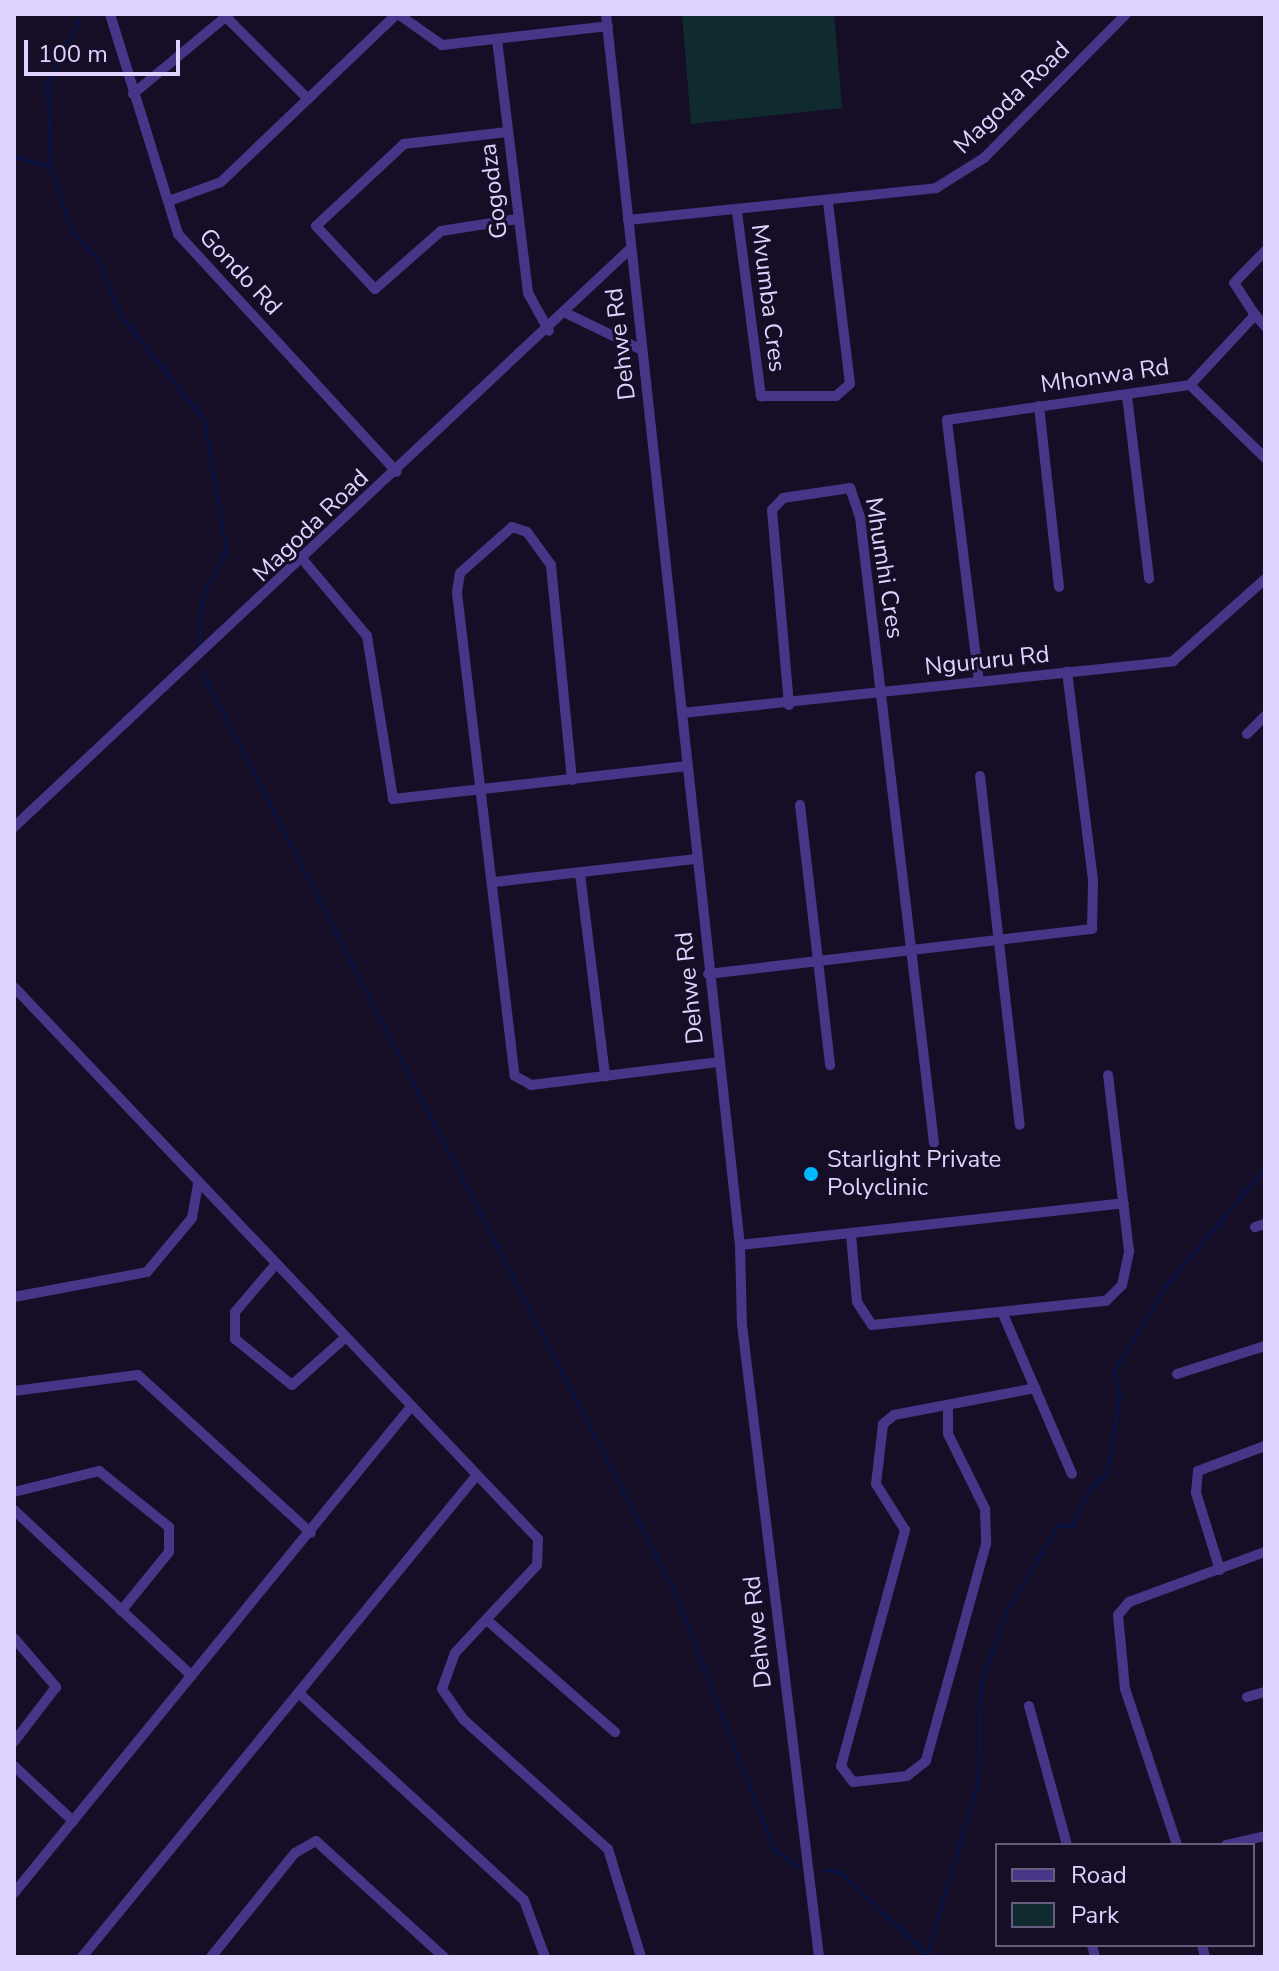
<!DOCTYPE html>
<style>
body{margin:0}
#map{position:relative;width:1279px;height:1971px;overflow:hidden;background:#160e26;font-family:"Nunito Sans",sans-serif}
div>[style]{position:absolute}
.green>*{inset:0;background:#102b30}
.stream>*{height:3px;margin:-1.5px;padding:0 1.5px;transform-origin:1.5px;border-radius:1.5px;background:#081345}
.minor>*{height:10px;margin:-5px;padding:0 5px;transform-origin:5px;border-radius:5px;background:#473687}
.dots>*{width:22px;height:22px;translate:-50% -50%;box-sizing:border-box;border:4px solid #160e26;border-radius:50%}
span{translate:-50% -50%;white-space:nowrap;text-align:center;line-height:1.15;-webkit-text-stroke:6px #160e26;paint-order:stroke}
.street-label{font-size:24px;color:#dfd2ff}
.poi-label{font-size:24px;color:#dfd2ff}
.left{translate:0 -50%;text-align:left}
.frame{position:absolute;inset:0;border:16px solid #dfd2ff;pointer-events:none}
.legend{position:absolute;left:995px;top:1843px;width:260px;height:104px;box-sizing:border-box;background:#160e26;border:2px solid #665c7d;margin:0;padding:10px 14px;list-style:none;font-size:24px;color:#dfd2ff}
.legend li{display:flex;align-items:center;gap:16px;height:40px}
.legend b{width:40px;border:2px solid #665c7d}
.scale{position:absolute;left:24px;top:40px;width:156px;height:36px;box-sizing:border-box;border:4px solid #dfd2ff;border-top:0;padding-left:10px;font-size:24px;line-height:28px;white-space:nowrap;color:#dfd2ff;-webkit-text-stroke:6px #160e26;paint-order:stroke}
</style>
<div id="map">
<div class="green">
<div style="clip-path:polygon(682px 14px,834px 14px,842px 108px,691px 124px)"></div>
</div>
<div class="stream">
<div style="left:79px;top:20px;width:71px;rotate:116.9deg"></div>
<div style="left:47px;top:83px;width:84px;rotate:87.3deg"></div>
<div style="left:51px;top:167px;width:68px;rotate:72.1deg"></div>
<div style="left:72px;top:232px;width:40px;rotate:47deg"></div>
<div style="left:99px;top:261px;width:58px;rotate:68.7deg"></div>
<div style="left:120px;top:315px;width:134px;rotate:51.3deg"></div>
<div style="left:204px;top:420px;width:132px;rotate:80.4deg"></div>
<div style="left:226px;top:550px;width:53px;rotate:117.1deg"></div>
<div style="left:202px;top:597px;width:50px;rotate:93.4deg"></div>
<div style="left:14px;top:156px;width:39px;rotate:17deg"></div>
<div style="left:203px;top:674px;width:1031px;rotate:62.81deg"></div>
<div style="left:674px;top:1591px;width:278px;rotate:68.9deg"></div>
<div style="left:774px;top:1850px;width:29px;rotate:35deg"></div>
<div style="left:822px;top:1870px;width:18px;rotate:6deg"></div>
<div style="left:840px;top:1872px;width:117px;rotate:43.6deg"></div>
<div style="left:926px;top:1957px;width:184px;rotate:-73.5deg"></div>
<div style="left:978px;top:1781px;width:100px;rotate:-88.3deg"></div>
<div style="left:981px;top:1681px;width:76px;rotate:-69.9deg"></div>
<div style="left:1007px;top:1610px;width:99px;rotate:-59deg"></div>
<div style="left:1058px;top:1525px;width:14px;rotate:4deg"></div>
<div style="left:1072px;top:1526px;width:38px;rotate:-65deg"></div>
<div style="left:1088px;top:1492px;width:27px;rotate:-45deg"></div>
<div style="left:1107px;top:1473px;width:83px;rotate:-81deg"></div>
<div style="left:1120px;top:1391px;width:19px;rotate:-111deg"></div>
<div style="left:1113px;top:1373px;width:103px;rotate:-58.9deg"></div>
<div style="left:1166px;top:1285px;width:153px;rotate:-49.8deg"></div>
</div>
<div class="minor">
<div style="left:110px;top:14px;width:230px;rotate:72.8deg"></div>
<div style="left:178px;top:234px;width:323px;rotate:47.4deg"></div>
<div style="left:398px;top:14px;width:54px;rotate:35.2deg"></div>
<div style="left:442px;top:45px;width:167px;rotate:-6.5deg"></div>
<div style="left:606px;top:14px;width:1238px;rotate:83.79deg"></div>
<div style="left:740px;top:1245px;width:80px;rotate:88.6deg"></div>
<div style="left:742px;top:1325px;width:637px;rotate:83.05deg"></div>
<div style="left:226px;top:17px;width:116px;rotate:45deg"></div>
<div style="left:497px;top:40px;width:255px;rotate:83deg"></div>
<div style="left:528px;top:293px;width:43px;rotate:61.1deg"></div>
<div style="left:133px;top:94px;width:125px;rotate:-39.8deg"></div>
<div style="left:507px;top:132px;width:104px;rotate:173.4deg"></div>
<div style="left:404px;top:144px;width:120px;rotate:137deg"></div>
<div style="left:316px;top:226px;width:86px;rotate:46.9deg"></div>
<div style="left:375px;top:289px;width:88px;rotate:-41.3deg"></div>
<div style="left:441px;top:231px;width:77px;rotate:-9deg"></div>
<div style="left:169px;top:201px;width:55px;rotate:-20.1deg"></div>
<div style="left:221px;top:182px;width:243px;rotate:-43.7deg"></div>
<div style="left:737px;top:212px;width:186px;rotate:82.6deg"></div>
<div style="left:761px;top:396px;width:75px"></div>
<div style="left:836px;top:396px;width:18px;rotate:-41deg"></div>
<div style="left:850px;top:384px;width:183px;rotate:-96.9deg"></div>
<div style="left:628px;top:220px;width:310px;rotate:-5.9deg"></div>
<div style="left:936px;top:188px;width:57px;rotate:-32deg"></div>
<div style="left:984px;top:158px;width:202px;rotate:-45.4deg"></div>
<div style="left:568px;top:314px;width:80px;rotate:25.9deg"></div>
<div style="left:1255px;top:315px;width:15px;rotate:48deg"></div>
<div style="left:1190px;top:385px;width:105px;rotate:44.2deg"></div>
<div style="left:1127px;top:396px;width:184px;rotate:83.1deg"></div>
<div style="left:1039px;top:406px;width:182px;rotate:83.7deg"></div>
<div style="left:304px;top:561px;width:98px;rotate:50deg"></div>
<div style="left:367px;top:636px;width:165px;rotate:80.9deg"></div>
<div style="left:393px;top:799px;width:296px;rotate:-6.4deg"></div>
<div style="left:979px;top:682px;width:264px;rotate:-97deg"></div>
<div style="left:947px;top:420px;width:246px;rotate:-8.2deg"></div>
<div style="left:1190px;top:385px;width:96px;rotate:-47.1deg"></div>
<div style="left:1255px;top:315px;width:38px;rotate:-123deg"></div>
<div style="left:1234px;top:283px;width:45px;rotate:-45.9deg"></div>
<div style="left:789px;top:705px;width:196px;rotate:-95deg"></div>
<div style="left:772px;top:510px;width:16px;rotate:-47deg"></div>
<div style="left:783px;top:498px;width:68px;rotate:-8.5deg"></div>
<div style="left:850px;top:488px;width:31px;rotate:71deg"></div>
<div style="left:860px;top:517px;width:630px;rotate:83.26deg"></div>
<div style="left:682px;top:713px;width:494px;rotate:-6deg"></div>
<div style="left:1173px;top:661px;width:123px;rotate:-41.7deg"></div>
<div style="left:1247px;top:734px;width:25px;rotate:-45deg"></div>
<div style="left:980px;top:776px;width:351px;rotate:83.5deg"></div>
<div style="left:572px;top:780px;width:216px;rotate:-95.6deg"></div>
<div style="left:551px;top:565px;width:41px;rotate:-126deg"></div>
<div style="left:527px;top:532px;width:16px;rotate:-162deg"></div>
<div style="left:512px;top:527px;width:69px;rotate:138.5deg"></div>
<div style="left:460px;top:573px;width:20px;rotate:99deg"></div>
<div style="left:457px;top:593px;width:486px;rotate:83.2deg"></div>
<div style="left:515px;top:1076px;width:18px;rotate:29deg"></div>
<div style="left:531px;top:1085px;width:188px;rotate:-7deg"></div>
<div style="left:800px;top:805px;width:262px;rotate:83.4deg"></div>
<div style="left:14px;top:827px;width:845px;rotate:-43.18deg"></div>
<div style="left:580px;top:874px;width:204px;rotate:82.9deg"></div>
<div style="left:494px;top:882px;width:204px;rotate:-6.5deg"></div>
<div style="left:708px;top:974px;width:387px;rotate:-6.7deg"></div>
<div style="left:1092px;top:929px;width:49px;rotate:-88.8deg"></div>
<div style="left:1093px;top:880px;width:210px;rotate:-97.1deg"></div>
<div style="left:14px;top:987px;width:761px;rotate:46.49deg"></div>
<div style="left:538px;top:1539px;width:26px;rotate:92deg"></div>
<div style="left:537px;top:1565px;width:120px;rotate:133deg"></div>
<div style="left:455px;top:1653px;width:38px;rotate:110deg"></div>
<div style="left:442px;top:1689px;width:38px;rotate:55deg"></div>
<div style="left:464px;top:1720px;width:193px;rotate:41.9deg"></div>
<div style="left:608px;top:1849px;width:113px;rotate:73deg"></div>
<div style="left:1255px;top:1227px;width:10px;rotate:-17deg"></div>
<div style="left:851px;top:1235px;width:67px;rotate:84.9deg"></div>
<div style="left:857px;top:1302px;width:27px;rotate:57deg"></div>
<div style="left:872px;top:1325px;width:235px;rotate:-5.9deg"></div>
<div style="left:1106px;top:1301px;width:23px;rotate:-45deg"></div>
<div style="left:1122px;top:1285px;width:35px;rotate:-78deg"></div>
<div style="left:1129px;top:1251px;width:177px;rotate:-96.8deg"></div>
<div style="left:740px;top:1245px;width:386px;rotate:-6.2deg"></div>
<div style="left:276px;top:1264px;width:63px;rotate:130.5deg"></div>
<div style="left:235px;top:1312px;width:27px;rotate:90deg"></div>
<div style="left:235px;top:1339px;width:73px;rotate:38.9deg"></div>
<div style="left:292px;top:1385px;width:71px;rotate:-41.6deg"></div>
<div style="left:14px;top:1297px;width:135px;rotate:-10.6deg"></div>
<div style="left:147px;top:1272px;width:70px;rotate:-50.2deg"></div>
<div style="left:192px;top:1218px;width:34px;rotate:-80deg"></div>
<div style="left:1003px;top:1314px;width:174px;rotate:66.7deg"></div>
<div style="left:1177px;top:1374px;width:92px;rotate:-17.7deg"></div>
<div style="left:14px;top:1391px;width:125px;rotate:-7.4deg"></div>
<div style="left:138px;top:1375px;width:234px;rotate:42.4deg"></div>
<div style="left:948px;top:1406px;width:28px;rotate:90deg"></div>
<div style="left:948px;top:1434px;width:84px;rotate:63.7deg"></div>
<div style="left:985px;top:1509px;width:35px;rotate:88deg"></div>
<div style="left:986px;top:1544px;width:225px;rotate:105.5deg"></div>
<div style="left:926px;top:1761px;width:24px;rotate:142deg"></div>
<div style="left:907px;top:1776px;width:54px;rotate:173.7deg"></div>
<div style="left:853px;top:1782px;width:20px;rotate:-127deg"></div>
<div style="left:841px;top:1766px;width:245px;rotate:-74.8deg"></div>
<div style="left:905px;top:1530px;width:54px;rotate:-122.2deg"></div>
<div style="left:876px;top:1484px;width:60px;rotate:-83.3deg"></div>
<div style="left:883px;top:1424px;width:14px;rotate:-39deg"></div>
<div style="left:894px;top:1415px;width:144px;rotate:-10.8deg"></div>
<div style="left:14px;top:1492px;width:88px;rotate:-13.9deg"></div>
<div style="left:99px;top:1471px;width:90px;rotate:38.7deg"></div>
<div style="left:169px;top:1527px;width:25px;rotate:90deg"></div>
<div style="left:169px;top:1552px;width:76px;rotate:129.1deg"></div>
<div style="left:14px;top:1510px;width:243px;rotate:43deg"></div>
<div style="left:1220px;top:1570px;width:81px;rotate:-107.3deg"></div>
<div style="left:1196px;top:1493px;width:22px;rotate:-85deg"></div>
<div style="left:1198px;top:1471px;width:72px;rotate:-20.5deg"></div>
<div style="left:488px;top:1621px;width:169px;rotate:41.2deg"></div>
<div style="left:14px;top:1638px;width:65px;rotate:49.4deg"></div>
<div style="left:56px;top:1687px;width:69px;rotate:127.4deg"></div>
<div style="left:302px;top:1696px;width:301px;rotate:42.6deg"></div>
<div style="left:524px;top:1900px;width:61px;rotate:69.8deg"></div>
<div style="left:1247px;top:1697px;width:19px;rotate:-16deg"></div>
<div style="left:1029px;top:1706px;width:144px;rotate:74.7deg"></div>
<div style="left:14px;top:1766px;width:81px;rotate:43deg"></div>
<div style="left:1177px;top:1845px;width:164px;rotate:-108.4deg"></div>
<div style="left:1125px;top:1689px;width:74px;rotate:-95.4deg"></div>
<div style="left:1118px;top:1615px;width:17px;rotate:-50deg"></div>
<div style="left:1129px;top:1602px;width:145px;rotate:-20.2deg"></div>
<div style="left:1226px;top:1845px;width:40px;rotate:-13deg"></div>
<div style="left:14px;top:1893px;width:625px;rotate:-50.78deg"></div>
<div style="left:1092px;top:1945px;width:12px;rotate:76deg"></div>
<div style="left:1202px;top:1945px;width:12px;rotate:76deg"></div>
<div style="left:82px;top:1957px;width:622px;rotate:-50.68deg"></div>
<div style="left:211px;top:1957px;width:134px;rotate:-51.1deg"></div>
<div style="left:295px;top:1853px;width:24px;rotate:-30deg"></div>
<div style="left:316px;top:1841px;width:173px;rotate:42.2deg"></div>
</div>
<div class="dots">
<div style="left:811px;top:1174px;background:#00b8fd"></div>
</div>
<div class="street-label">
<span style="left:1012px;top:98px;rotate:-44deg">Magoda Road</span>
<span style="left:494px;top:191px;rotate:-97deg">Gogodza</span>
<span style="left:240px;top:272px;rotate:47deg">Gondo Rd</span>
<span style="left:768px;top:298px;rotate:83deg">Mvumba Cres</span>
<span style="left:621px;top:344px;rotate:-97deg">Dehwe Rd</span>
<span style="left:1105px;top:376px;rotate:-8deg">Mhonwa Rd</span>
<span style="left:311px;top:526px;rotate:-44deg">Magoda Road</span>
<span style="left:884px;top:568px;rotate:81deg">Mhumhi Cres</span>
<span style="left:987px;top:661px;rotate:-6deg">Ngururu Rd</span>
<span style="left:690px;top:988px;rotate:-96deg">Dehwe Rd</span>
<span style="left:758px;top:1632px;rotate:-96deg">Dehwe Rd</span>
</div>
<div class="poi-label">
<span class="left" style="left:827px;top:1174px">Starlight Private<br>Polyclinic</span>
</div>
<div class="frame"></div>
<ul class="legend">
<li><b style="height:10px;background:#473687"></b>Road</li>
<li><b style="height:22px;background:#102b30"></b>Park</li>
</ul>
<div class="scale">100 m</div>
</div>
